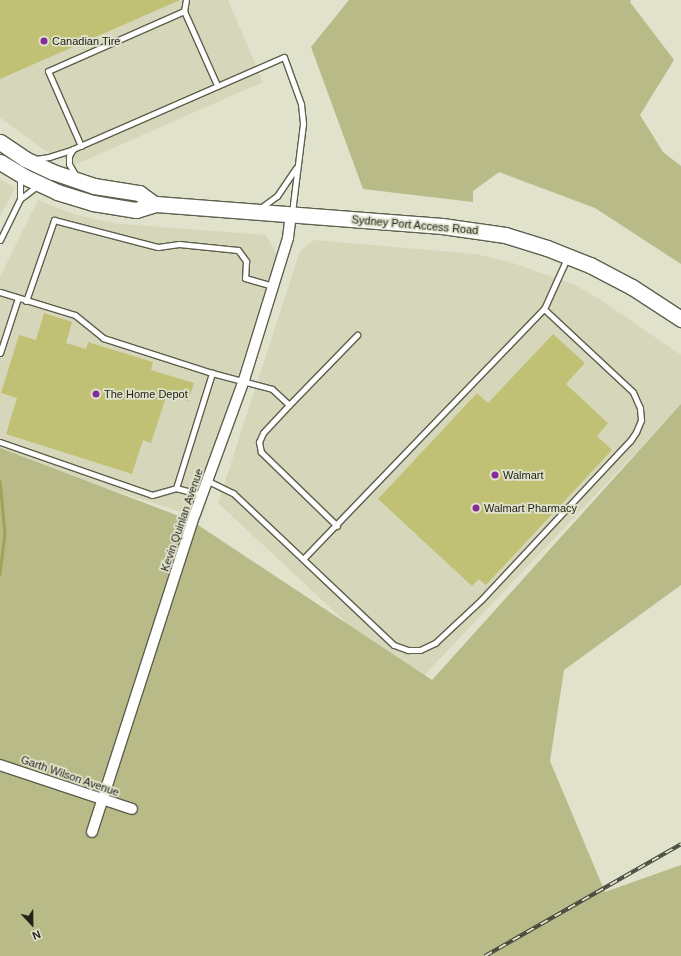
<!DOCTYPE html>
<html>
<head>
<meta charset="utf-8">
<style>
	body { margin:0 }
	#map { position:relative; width:681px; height:956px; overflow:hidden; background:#e1e2cc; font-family:Helvetica,sans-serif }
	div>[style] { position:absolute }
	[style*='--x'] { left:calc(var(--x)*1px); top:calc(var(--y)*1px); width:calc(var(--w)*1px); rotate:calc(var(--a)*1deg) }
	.built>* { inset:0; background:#d6d7ba }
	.green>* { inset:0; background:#b8ba88 }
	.stream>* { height:2.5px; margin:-1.25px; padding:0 1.25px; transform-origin:1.25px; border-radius:1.25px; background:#a2a358 }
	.building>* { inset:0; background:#c0c175 }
	.roads { filter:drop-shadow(1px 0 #5e5f4c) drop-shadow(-1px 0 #5e5f4c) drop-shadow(0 1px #5e5f4c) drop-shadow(0 -1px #5e5f4c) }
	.lane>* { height:5px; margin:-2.5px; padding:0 2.5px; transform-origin:2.5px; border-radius:2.5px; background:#fff }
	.street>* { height:10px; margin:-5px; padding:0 5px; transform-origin:5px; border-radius:5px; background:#fff }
	.secondary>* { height:15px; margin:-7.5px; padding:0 7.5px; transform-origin:7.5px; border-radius:7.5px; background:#fff }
	.rail>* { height:4px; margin-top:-2px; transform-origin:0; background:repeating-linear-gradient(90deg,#e1e2cc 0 8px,#43443a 0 16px); box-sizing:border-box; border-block:1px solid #43443a }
	.dots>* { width:11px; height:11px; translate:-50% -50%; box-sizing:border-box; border:2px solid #e1e2cc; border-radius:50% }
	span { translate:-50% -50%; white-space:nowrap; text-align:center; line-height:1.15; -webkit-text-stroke:3.5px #e1e2cc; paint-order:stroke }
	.poi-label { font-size:11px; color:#21221a }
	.left { translate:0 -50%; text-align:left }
	.street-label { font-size:11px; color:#21221a }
	.north { position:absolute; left:12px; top:904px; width:40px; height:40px; -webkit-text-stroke:3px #e1e2cc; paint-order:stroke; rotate:158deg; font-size:11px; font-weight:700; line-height:16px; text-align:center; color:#21221a }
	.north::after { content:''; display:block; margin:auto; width:14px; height:18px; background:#21221a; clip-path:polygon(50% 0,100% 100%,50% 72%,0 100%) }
</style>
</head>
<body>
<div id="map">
	<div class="built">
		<div style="clip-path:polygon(0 0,228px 0,263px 82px,77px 164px,44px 150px,0 118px)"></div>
		<div style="clip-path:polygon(0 179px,15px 188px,0 217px)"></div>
		<div style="clip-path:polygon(38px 200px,65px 211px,93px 219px,121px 224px,266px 235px,278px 257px,191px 515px,0 454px,0 277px)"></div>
		<div style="clip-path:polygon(314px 240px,476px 254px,513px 263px,575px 285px,601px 300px,681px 355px,681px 405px,414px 686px,218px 503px,300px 251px)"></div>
	</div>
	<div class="green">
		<div style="clip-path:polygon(349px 0,631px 0,630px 2px,674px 60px,640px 115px,663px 152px,681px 166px,681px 264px,595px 208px,499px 172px,473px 191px,473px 202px,363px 189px,311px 47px)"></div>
		<div style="clip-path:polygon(681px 404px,681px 585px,564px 670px,550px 761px,605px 892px,681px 865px,681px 956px,0 956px,0 448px,192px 521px,432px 680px)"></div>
	</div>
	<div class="stream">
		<div style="--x:0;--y:481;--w:52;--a:84.5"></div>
		<div style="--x:5;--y:533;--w:41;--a:97"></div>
	</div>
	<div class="building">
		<div style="clip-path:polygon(0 0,180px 0,0 79px)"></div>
		<div style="clip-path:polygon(44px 313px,72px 322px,66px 343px,86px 349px,88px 342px,153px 362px,151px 370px,194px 383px,188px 401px,167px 394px,151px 443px,143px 440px,132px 474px,6px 434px,17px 398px,1px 393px,19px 335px,36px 340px)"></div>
		<div style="clip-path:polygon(553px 334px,585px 363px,566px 384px,608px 423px,597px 436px,612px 450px,486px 585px,479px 579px,472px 586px,378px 499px,477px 393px,488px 403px)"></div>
	</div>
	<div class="roads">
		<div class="lane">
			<div style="--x:184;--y:11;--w:11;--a:-80"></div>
			<div style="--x:81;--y:146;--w:82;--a:-113.7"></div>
			<div style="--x:48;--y:71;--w:149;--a:-23.8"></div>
			<div style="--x:184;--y:11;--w:81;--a:66"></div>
			<div style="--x:73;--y:149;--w:8;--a:120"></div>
			<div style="--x:69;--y:156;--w:8;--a:90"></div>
			<div style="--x:69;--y:164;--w:14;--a:60"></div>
			<div style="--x:36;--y:159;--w:13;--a:-9"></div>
			<div style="--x:49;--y:157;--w:25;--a:-18"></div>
			<div style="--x:73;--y:149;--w:230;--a:-23.6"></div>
			<div style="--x:284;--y:57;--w:50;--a:70.1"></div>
			<div style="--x:301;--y:104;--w:20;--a:84"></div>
			<div style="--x:303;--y:124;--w:89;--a:97.1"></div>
			<div style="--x:20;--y:199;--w:21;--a:-37"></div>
			<div style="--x:259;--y:209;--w:22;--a:-36"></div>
			<div style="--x:277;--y:196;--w:34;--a:-56"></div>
			<div style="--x:0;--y:240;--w:46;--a:-64"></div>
			<div style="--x:20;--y:199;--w:22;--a:-90"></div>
			<div style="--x:0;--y:292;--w:78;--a:17"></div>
			<div style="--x:75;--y:315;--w:36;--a:39"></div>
			<div style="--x:103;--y:338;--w:114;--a:17.8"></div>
			<div style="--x:212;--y:373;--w:62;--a:14.9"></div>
			<div style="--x:272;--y:389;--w:23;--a:43"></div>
			<div style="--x:289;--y:405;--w:98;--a:-45.8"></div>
			<div style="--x:26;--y:301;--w:86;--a:-70.9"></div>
			<div style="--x:54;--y:220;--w:107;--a:14.6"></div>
			<div style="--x:158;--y:247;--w:21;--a:-8"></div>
			<div style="--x:179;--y:244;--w:59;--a:5.8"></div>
			<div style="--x:238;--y:250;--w:14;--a:54"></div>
			<div style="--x:246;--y:261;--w:17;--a:93"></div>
			<div style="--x:245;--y:278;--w:29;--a:16"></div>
			<div style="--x:0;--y:353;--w:58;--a:-71.9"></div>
			<div style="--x:289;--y:405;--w:38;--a:133"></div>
			<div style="--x:263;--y:433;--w:10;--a:114"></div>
			<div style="--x:259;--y:442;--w:10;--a:79"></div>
			<div style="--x:261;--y:452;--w:106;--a:44.2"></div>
			<div style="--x:0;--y:442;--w:161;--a:19.2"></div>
			<div style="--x:152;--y:495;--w:25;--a:-16"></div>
			<div style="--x:176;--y:488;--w:27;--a:15"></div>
			<div style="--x:208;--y:481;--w:28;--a:26"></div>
			<div style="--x:233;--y:493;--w:221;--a:43.4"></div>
			<div style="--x:394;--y:645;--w:15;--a:20"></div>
			<div style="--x:408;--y:650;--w:12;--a:0"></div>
			<div style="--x:420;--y:650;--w:17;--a:-25"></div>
			<div style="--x:435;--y:643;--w:63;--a:-43.1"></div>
			<div style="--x:481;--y:600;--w:218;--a:-46.9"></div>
			<div style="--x:630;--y:441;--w:11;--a:-56"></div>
			<div style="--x:636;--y:432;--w:13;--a:-67"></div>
			<div style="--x:641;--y:420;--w:12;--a:-95"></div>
			<div style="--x:640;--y:408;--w:17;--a:-114"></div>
			<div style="--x:633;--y:392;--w:122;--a:-137"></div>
			<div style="--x:176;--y:488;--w:121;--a:-72.6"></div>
			<div style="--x:303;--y:559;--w:347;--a:-46.1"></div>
			<div style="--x:544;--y:309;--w:56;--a:-65.7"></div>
		</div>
		<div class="street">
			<div style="--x:0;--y:765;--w:139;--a:18.4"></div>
			<div style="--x:92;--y:832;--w:334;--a:-72.1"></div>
			<div style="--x:195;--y:514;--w:143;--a:-69.9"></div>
			<div style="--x:244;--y:380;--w:149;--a:-72.8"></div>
			<div style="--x:288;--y:238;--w:23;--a:-83"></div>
		</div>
		<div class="secondary">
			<div style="--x:0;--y:142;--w:30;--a:34"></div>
			<div style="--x:25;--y:159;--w:31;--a:25"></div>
			<div style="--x:53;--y:172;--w:43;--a:18.9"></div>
			<div style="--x:94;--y:186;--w:46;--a:8.8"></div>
			<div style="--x:139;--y:193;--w:19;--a:36"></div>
			<div style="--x:0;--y:162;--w:27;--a:31"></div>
			<div style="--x:23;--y:176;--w:38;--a:25"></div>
			<div style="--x:57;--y:192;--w:38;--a:17"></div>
			<div style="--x:93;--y:203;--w:44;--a:9.2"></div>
			<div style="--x:136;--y:210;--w:21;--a:-17"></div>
			<div style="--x:156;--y:204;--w:287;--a:4.4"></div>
			<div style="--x:442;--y:226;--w:64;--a:8.1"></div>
			<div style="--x:505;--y:235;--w:44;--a:17.2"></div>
			<div style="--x:547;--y:248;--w:46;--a:21.6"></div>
			<div style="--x:590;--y:265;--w:47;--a:27.6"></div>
			<div style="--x:632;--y:287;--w:59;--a:33.1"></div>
		</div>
	</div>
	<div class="rail">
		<div style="--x:485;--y:956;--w:226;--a:-29.7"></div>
	</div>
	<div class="dots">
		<div style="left:44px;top:41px;background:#842d9a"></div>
		<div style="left:96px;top:394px;background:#842d9a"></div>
		<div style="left:495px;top:475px;background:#842d9a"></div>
		<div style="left:476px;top:508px;background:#842d9a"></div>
	</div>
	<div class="poi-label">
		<span class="left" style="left:52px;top:41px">Canadian Tire</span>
		<span class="left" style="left:104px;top:394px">The Home Depot</span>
		<span class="left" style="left:503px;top:475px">Walmart</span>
		<span class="left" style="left:484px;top:508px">Walmart Pharmacy</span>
	</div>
	<div class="street-label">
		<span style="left:415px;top:225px;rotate:5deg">Sydney Port Access Road</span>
		<span style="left:182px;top:520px;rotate:-71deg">Kevin Quinlan Avenue</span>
		<span style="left:70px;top:776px;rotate:19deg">Garth Wilson Avenue</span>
	</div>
	<div class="north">N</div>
</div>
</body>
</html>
